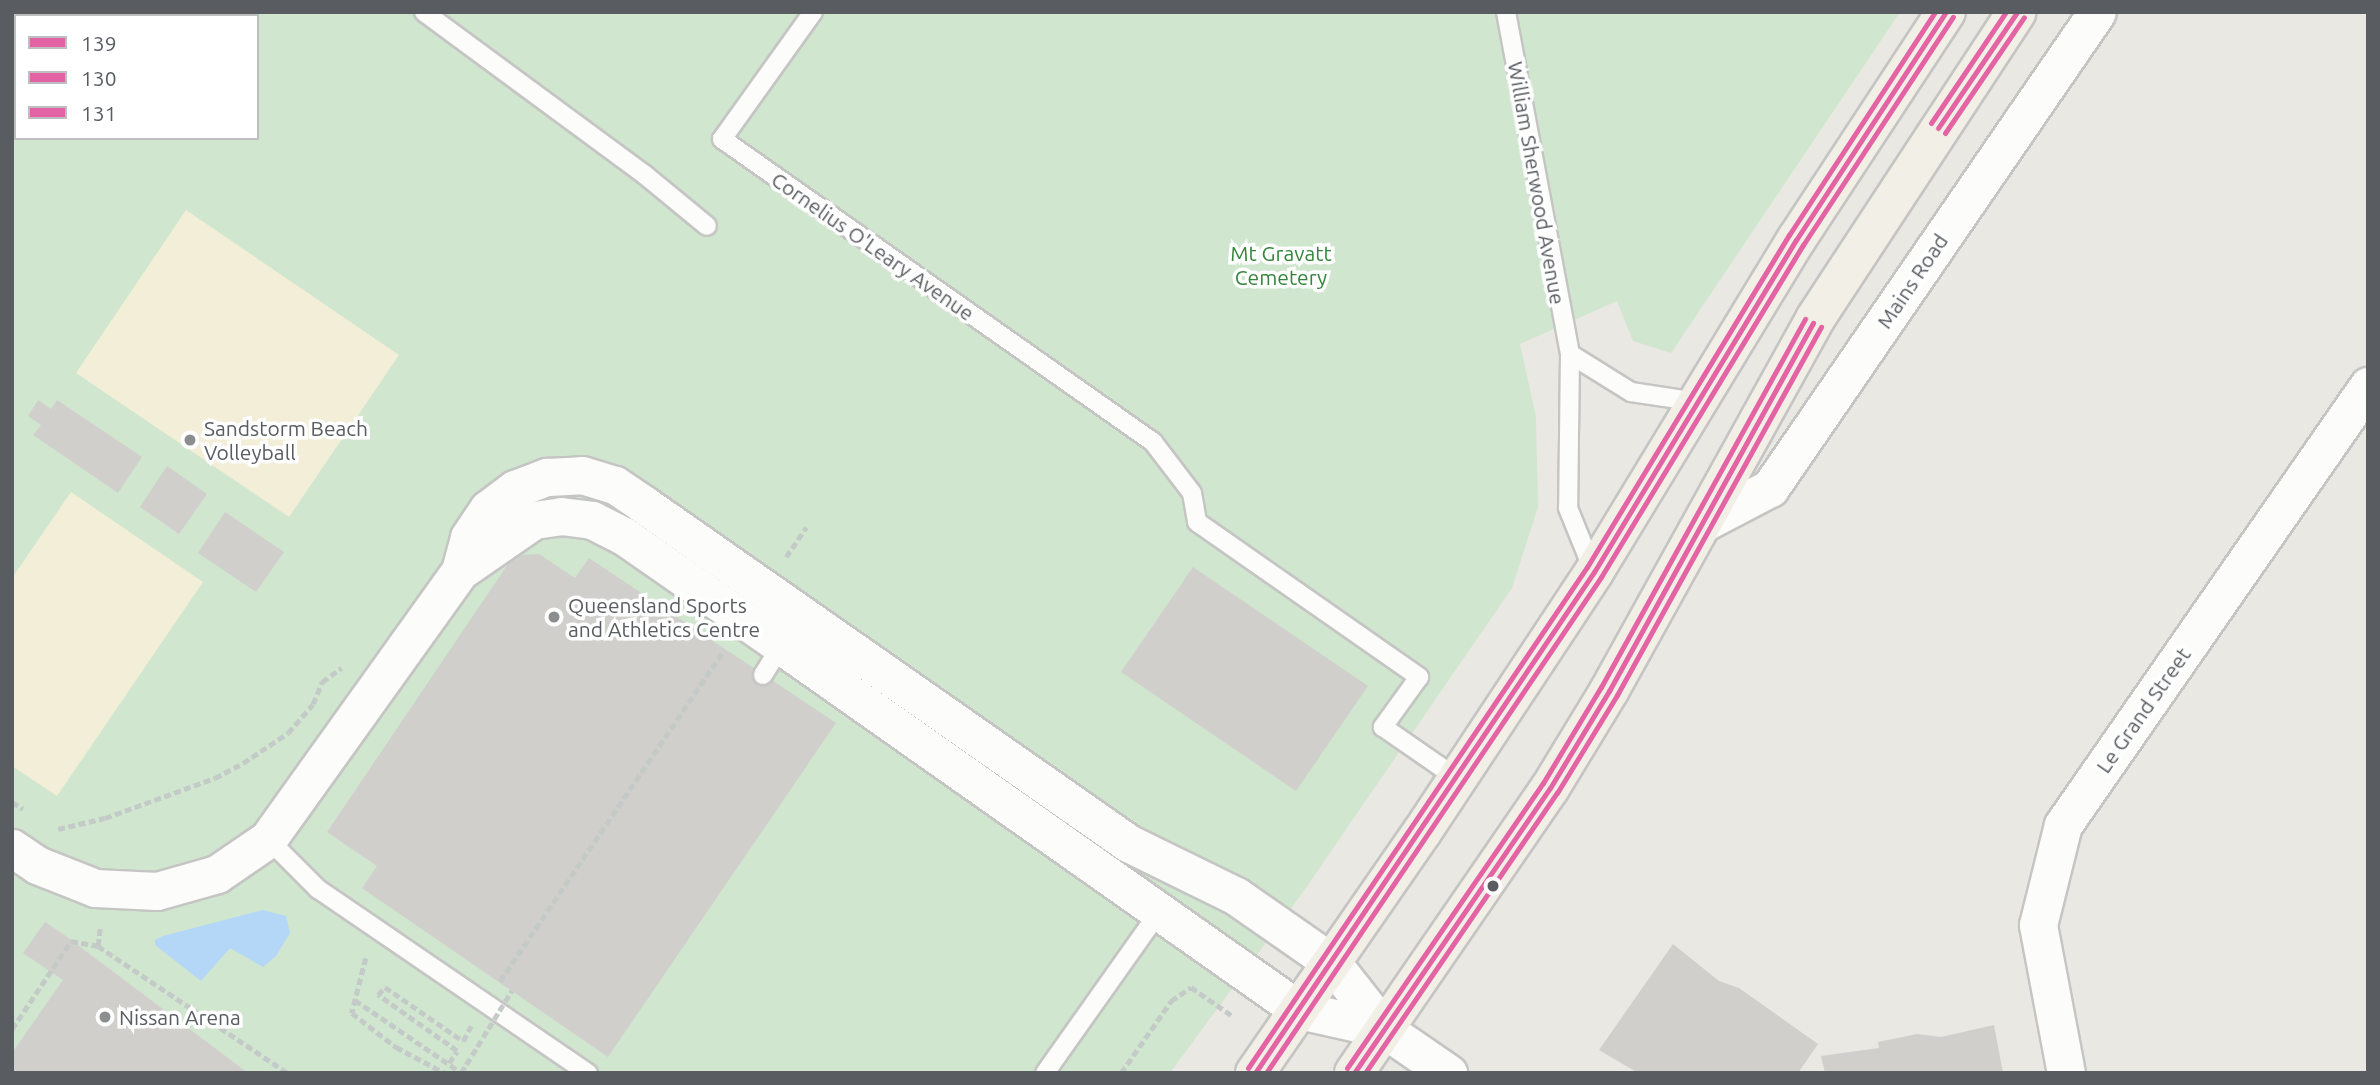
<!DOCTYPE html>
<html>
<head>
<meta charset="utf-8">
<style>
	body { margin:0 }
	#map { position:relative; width:2380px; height:1085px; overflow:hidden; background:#e9e8e3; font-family:Ubuntu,sans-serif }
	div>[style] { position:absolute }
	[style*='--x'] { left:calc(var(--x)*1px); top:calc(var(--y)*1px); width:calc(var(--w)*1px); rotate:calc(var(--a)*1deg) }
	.green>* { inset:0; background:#d0e6cf }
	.sand>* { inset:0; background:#f2eed7 }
	.water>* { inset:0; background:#b4d6f7 }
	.building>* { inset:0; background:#d0cfcc }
	.path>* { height:4.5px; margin-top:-2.25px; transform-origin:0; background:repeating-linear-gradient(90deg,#c4cac7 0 7px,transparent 0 10.5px) }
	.roads { filter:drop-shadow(2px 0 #c5c5c4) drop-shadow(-2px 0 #c5c5c4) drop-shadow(0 2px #c5c5c4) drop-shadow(0 -2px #c5c5c4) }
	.lane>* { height:18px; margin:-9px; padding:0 9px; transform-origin:9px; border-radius:9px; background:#fcfcfb }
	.street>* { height:37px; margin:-18.5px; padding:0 18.5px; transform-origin:18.5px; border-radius:18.5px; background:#fcfcfb }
	.primary>* { height:38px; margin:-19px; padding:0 19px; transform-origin:19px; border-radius:19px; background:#f2f0e6 }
	.path-bridge>* { height:4.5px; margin-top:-2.25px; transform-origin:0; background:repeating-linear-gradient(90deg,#c4cac7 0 7px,transparent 0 10.5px) }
	.bus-1>* { height:5px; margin:-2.5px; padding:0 2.5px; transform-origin:2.5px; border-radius:2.5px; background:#e463a4 }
	.bus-2>* { height:5px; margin:-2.5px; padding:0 2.5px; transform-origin:2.5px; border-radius:2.5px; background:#e463a4 }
	.bus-3>* { height:5px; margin:-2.5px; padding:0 2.5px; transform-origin:2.5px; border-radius:2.5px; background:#e463a4 }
	.dots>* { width:19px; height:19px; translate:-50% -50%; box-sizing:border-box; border:4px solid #fff; border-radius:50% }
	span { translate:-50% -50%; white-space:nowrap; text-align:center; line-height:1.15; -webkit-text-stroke:7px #fff; paint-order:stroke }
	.street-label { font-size:21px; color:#595c61 }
	.park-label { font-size:21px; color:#34853c }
	.poi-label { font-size:21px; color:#595c61 }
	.left { translate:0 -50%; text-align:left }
	.frame { position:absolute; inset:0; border:14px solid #595c61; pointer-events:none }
	.legend { position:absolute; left:14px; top:14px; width:245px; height:126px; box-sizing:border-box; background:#fff; border:2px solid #bdbec0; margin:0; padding:9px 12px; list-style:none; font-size:21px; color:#595c61 }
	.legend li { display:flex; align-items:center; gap:14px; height:35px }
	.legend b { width:35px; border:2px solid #bdbec0 }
</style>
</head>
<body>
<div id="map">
	<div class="green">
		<div style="clip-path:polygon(evenodd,12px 12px,1900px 12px,1671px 353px,1633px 341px,1617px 301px,1520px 344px,1536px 417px,1538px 507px,1512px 588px,1303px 892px,1170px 1073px,12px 1073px,12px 12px,16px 16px,257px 16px,257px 138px,16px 138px,16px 16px)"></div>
	</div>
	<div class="sand">
		<div style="clip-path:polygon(186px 210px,399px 355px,289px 517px,76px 373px)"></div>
		<div style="clip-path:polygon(71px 492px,203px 582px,57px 796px,12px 766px,12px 578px)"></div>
	</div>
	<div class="water">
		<div style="clip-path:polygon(263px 910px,286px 916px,290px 933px,276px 956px,263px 967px,230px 948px,201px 981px,155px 945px,155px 940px,163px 936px)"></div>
	</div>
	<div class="building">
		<div style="clip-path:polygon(38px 400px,51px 409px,57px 400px,142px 457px,118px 493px,33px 435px,41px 425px,28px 416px)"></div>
		<div style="clip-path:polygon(167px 466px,207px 494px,179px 534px,140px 507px)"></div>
		<div style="clip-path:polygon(225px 512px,284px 552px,256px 592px,198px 553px)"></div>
		<div style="clip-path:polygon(539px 554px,575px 578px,589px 558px,836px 723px,608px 1057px,362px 888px,377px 866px,327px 832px,508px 564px,523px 555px)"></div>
		<div style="clip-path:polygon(1193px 567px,1368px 686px,1296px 791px,1121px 672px)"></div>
		<div style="clip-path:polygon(45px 922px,63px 934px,248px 1073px,12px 1073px,12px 1053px,63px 980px,23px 953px)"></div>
		<div style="clip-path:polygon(1673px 944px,1719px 981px,1739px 988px,1818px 1044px,1798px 1073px,1638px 1073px,1599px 1050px)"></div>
		<div style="clip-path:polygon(1994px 1025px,2003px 1073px,1825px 1073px,1821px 1056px,1879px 1048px,1878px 1042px,1917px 1034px,1941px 1037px)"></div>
	</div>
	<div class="path">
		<div style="--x:786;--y:557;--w:36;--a:-56"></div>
		<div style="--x:12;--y:802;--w:13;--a:32"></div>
		<div style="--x:58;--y:829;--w:48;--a:-13.2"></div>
		<div style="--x:105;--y:818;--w:117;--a:-20"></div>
		<div style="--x:215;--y:778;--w:32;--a:-28"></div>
		<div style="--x:243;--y:763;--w:54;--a:-33.7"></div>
		<div style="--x:288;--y:733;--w:38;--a:-49"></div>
		<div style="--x:313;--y:704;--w:24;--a:-68"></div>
		<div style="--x:322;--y:682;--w:24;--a:-36"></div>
		<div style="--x:98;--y:946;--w:20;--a:-84"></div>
		<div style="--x:366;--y:958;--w:57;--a:104.3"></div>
		<div style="--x:352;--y:1013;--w:56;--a:37.7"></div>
		<div style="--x:396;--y:1047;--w:55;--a:28"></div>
		<div style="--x:500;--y:981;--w:397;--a:-55.9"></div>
		<div style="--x:355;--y:1000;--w:130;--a:34.3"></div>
		<div style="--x:12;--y:1029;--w:106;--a:-56.2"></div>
		<div style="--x:71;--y:941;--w:27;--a:10"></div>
		<div style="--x:98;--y:946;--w:229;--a:33.8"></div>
		<div style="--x:449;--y:1063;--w:14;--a:-56"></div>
		<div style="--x:457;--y:1051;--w:97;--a:-144.7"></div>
		<div style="--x:378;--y:995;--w:11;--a:-49"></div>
		<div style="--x:385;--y:987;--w:95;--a:34.7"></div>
		<div style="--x:463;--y:1041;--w:17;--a:-62"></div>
		<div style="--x:1121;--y:1073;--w:88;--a:-55.2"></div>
		<div style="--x:1171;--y:1001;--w:24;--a:-35"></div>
		<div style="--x:1191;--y:987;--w:52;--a:34.9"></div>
	</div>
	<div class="roads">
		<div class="lane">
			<div style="--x:424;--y:12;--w:275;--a:36.4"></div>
			<div style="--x:645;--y:175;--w:80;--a:39.4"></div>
			<div style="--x:813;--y:12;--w:156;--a:125.6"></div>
			<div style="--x:722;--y:139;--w:527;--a:35.11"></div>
			<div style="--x:1153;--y:442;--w:64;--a:52.6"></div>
			<div style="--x:1192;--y:493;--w:29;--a:80"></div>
			<div style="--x:1197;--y:522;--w:271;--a:34.9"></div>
			<div style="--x:1419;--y:677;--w:62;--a:125.8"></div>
			<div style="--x:1383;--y:727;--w:91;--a:34.7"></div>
			<div style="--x:1506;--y:12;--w:348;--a:79.4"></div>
			<div style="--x:1570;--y:354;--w:154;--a:90.7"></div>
			<div style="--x:1568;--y:508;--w:69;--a:67.9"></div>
			<div style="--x:1570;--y:354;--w:72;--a:31.9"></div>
			<div style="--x:1631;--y:392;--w:68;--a:8.5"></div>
			<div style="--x:763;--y:675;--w:39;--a:-58"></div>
			<div style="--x:268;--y:839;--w:71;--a:45"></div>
			<div style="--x:318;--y:889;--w:327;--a:34.3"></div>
			<div style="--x:1045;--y:1073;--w:197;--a:-54.7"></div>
		</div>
		<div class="street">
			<div style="--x:1703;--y:523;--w:76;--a:-27.6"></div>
			<div style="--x:1770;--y:488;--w:577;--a:-55.51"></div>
			<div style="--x:460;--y:571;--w:90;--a:-34.6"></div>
			<div style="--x:534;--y:520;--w:27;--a:-8"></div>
			<div style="--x:561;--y:516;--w:31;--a:7"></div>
			<div style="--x:592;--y:520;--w:36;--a:27"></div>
			<div style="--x:624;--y:536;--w:193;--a:34.8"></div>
			<div style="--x:782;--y:646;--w:632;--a:35.15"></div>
			<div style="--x:1299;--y:1010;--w:87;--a:12.6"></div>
			<div style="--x:12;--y:848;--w:30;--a:34"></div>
			<div style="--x:37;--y:865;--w:62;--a:21.6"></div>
			<div style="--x:95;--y:888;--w:62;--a:2.8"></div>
			<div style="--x:157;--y:891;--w:62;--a:-15.8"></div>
			<div style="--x:217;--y:874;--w:62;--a:-34.5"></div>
			<div style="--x:268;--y:839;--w:330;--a:-54.4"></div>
			<div style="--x:460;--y:571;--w:35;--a:-75"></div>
			<div style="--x:469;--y:537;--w:34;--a:-56"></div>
			<div style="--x:488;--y:509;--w:34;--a:-37"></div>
			<div style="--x:515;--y:489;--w:34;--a:-21"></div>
			<div style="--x:547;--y:477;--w:35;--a:-3"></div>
			<div style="--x:582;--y:475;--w:34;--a:17"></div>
			<div style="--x:615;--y:485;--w:34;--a:34"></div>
			<div style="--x:643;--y:504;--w:592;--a:34.95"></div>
			<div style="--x:1128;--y:843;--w:120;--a:26.1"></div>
			<div style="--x:1236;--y:896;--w:117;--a:34.9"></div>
			<div style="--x:1332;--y:963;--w:84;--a:51.8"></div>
			<div style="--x:1384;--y:1029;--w:78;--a:34.5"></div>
			<div style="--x:2066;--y:1073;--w:151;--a:-100.7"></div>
			<div style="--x:2038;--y:925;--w:103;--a:-76"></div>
			<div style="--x:2063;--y:825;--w:535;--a:-55.21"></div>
		</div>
		<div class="primary">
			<div style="--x:1255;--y:1073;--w:293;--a:-55.3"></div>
			<div style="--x:1422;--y:832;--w:312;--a:-56.5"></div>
			<div style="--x:1594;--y:572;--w:389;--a:-58.7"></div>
			<div style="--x:1796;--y:240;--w:273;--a:-56.7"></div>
			<div style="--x:1354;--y:1073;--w:346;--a:-55.5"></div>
			<div style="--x:1550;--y:788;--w:114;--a:-58.7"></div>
			<div style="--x:1609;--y:691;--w:425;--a:-61"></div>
			<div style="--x:1815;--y:319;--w:367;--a:-56.7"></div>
		</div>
	</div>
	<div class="path-bridge">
		<div style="--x:461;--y:1073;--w:97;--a:-58.4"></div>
	</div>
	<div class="bus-1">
		<div style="--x:1938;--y:128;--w:140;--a:-55.7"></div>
		<div style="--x:1255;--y:1073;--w:605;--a:-55.92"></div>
		<div style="--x:1594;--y:572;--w:389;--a:-58.7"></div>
		<div style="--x:1796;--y:240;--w:273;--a:-56.7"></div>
		<div style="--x:1354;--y:1073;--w:346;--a:-55.5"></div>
		<div style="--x:1550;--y:788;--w:114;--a:-58.7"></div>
		<div style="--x:1609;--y:691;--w:421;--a:-61"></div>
	</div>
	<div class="bus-2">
		<div style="--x:1945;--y:133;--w:140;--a:-55.7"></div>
		<div style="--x:1266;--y:1073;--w:599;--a:-55.96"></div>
		<div style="--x:1601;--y:577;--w:389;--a:-58.7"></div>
		<div style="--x:1803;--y:245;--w:273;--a:-56.7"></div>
		<div style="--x:1365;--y:1073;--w:340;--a:-55.6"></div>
		<div style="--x:1557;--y:793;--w:115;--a:-58.5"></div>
		<div style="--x:1617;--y:695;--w:421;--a:-61"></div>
	</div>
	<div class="bus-3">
		<div style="--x:1931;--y:123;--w:134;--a:-56"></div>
		<div style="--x:1248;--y:1068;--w:605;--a:-55.92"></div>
		<div style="--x:1587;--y:567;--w:389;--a:-58.7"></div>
		<div style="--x:1789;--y:235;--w:267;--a:-56.8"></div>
		<div style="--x:1347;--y:1068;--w:346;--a:-55.5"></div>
		<div style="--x:1543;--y:783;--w:112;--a:-58.9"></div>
		<div style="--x:1601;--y:687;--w:421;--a:-61"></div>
	</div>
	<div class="dots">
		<div style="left:190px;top:440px;background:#8b8d8e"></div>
		<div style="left:554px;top:617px;background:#8b8d8e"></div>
		<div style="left:1493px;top:886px;background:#595c61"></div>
		<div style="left:105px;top:1017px;background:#8b8d8e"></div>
	</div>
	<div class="street-label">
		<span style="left:1537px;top:183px;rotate:80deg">William Sherwood Avenue</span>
		<span style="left:873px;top:246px;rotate:35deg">Cornelius O'Leary Avenue</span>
		<span style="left:1912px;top:281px;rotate:-56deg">Mains Road</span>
		<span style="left:2143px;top:710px;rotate:-55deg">Le Grand Street</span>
	</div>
	<div class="park-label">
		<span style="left:1281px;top:265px">Mt Gravatt<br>Cemetery</span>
	</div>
	<div class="poi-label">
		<span class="left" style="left:204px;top:440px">Sandstorm Beach<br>Volleyball</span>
		<span class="left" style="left:568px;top:617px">Queensland Sports<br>and Athletics Centre</span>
		<span class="left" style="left:119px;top:1017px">Nissan Arena</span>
	</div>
	<div class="frame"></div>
	<ul class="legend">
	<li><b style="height:9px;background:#e463a4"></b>139</li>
	<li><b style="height:9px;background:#e463a4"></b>130</li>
	<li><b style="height:9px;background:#e463a4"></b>131</li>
	</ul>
</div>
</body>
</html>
